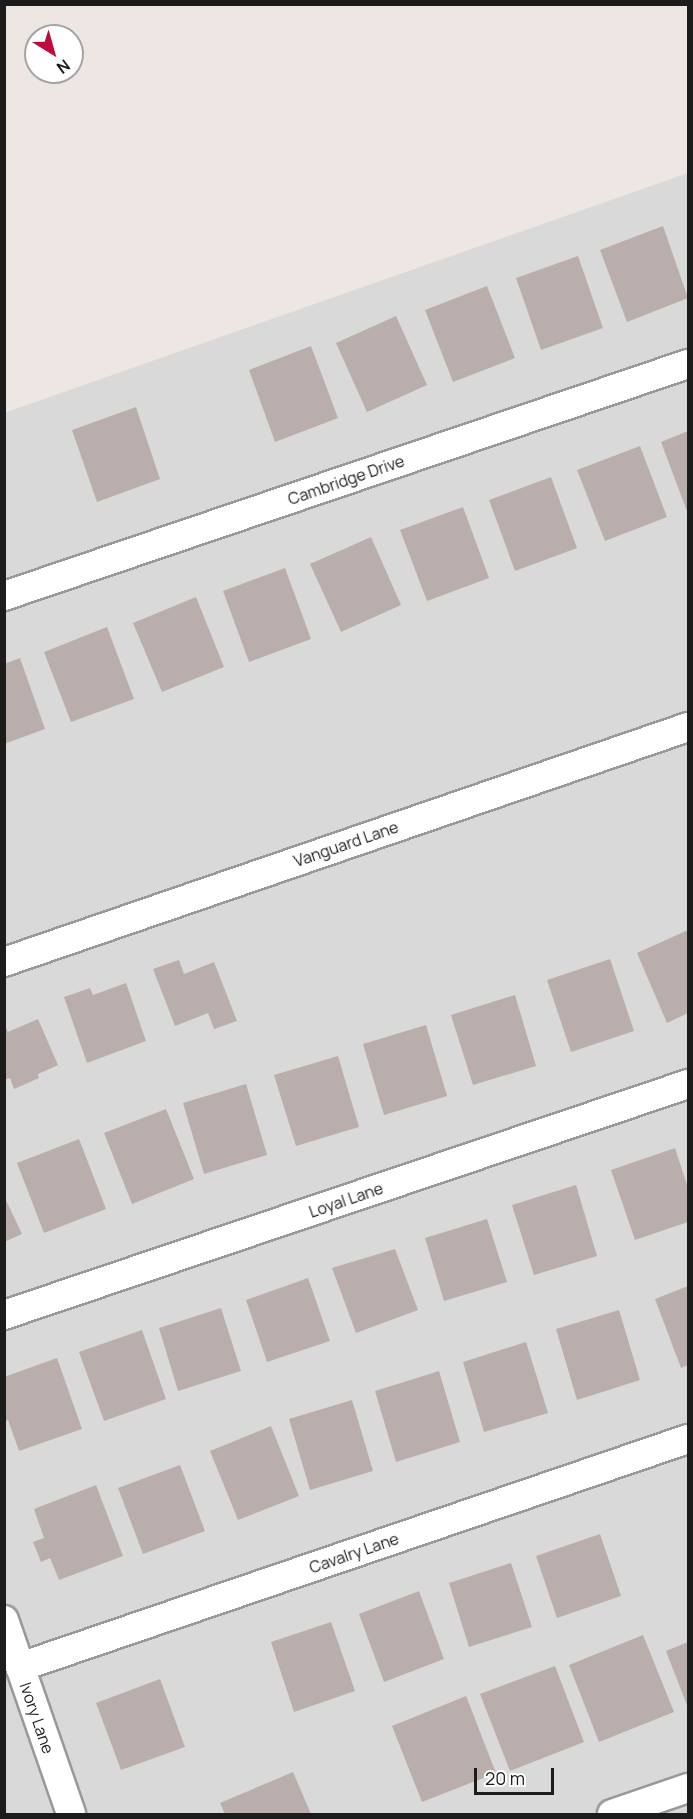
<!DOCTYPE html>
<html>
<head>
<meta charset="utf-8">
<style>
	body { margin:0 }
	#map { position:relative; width:693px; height:1819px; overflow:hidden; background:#ede6e2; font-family:Manrope,sans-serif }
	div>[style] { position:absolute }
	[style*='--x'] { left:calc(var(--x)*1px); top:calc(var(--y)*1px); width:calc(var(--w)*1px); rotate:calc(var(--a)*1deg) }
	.residential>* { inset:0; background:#dad9d9 }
	.building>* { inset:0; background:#b9aeac }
	.roads { filter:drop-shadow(2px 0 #999) drop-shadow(-2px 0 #999) drop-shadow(0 2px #999) drop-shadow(0 -2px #999) }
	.minor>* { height:28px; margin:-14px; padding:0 14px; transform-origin:14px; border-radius:14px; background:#fff }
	span { translate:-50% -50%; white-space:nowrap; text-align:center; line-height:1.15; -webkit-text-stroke:6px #fff; paint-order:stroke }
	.street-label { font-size:16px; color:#1c1c1c }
	.frame { position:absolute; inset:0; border:6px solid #1c1c1c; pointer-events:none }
	.north { position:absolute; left:24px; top:24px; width:60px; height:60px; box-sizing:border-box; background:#fff; border:2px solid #a4a4a4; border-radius:50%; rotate:143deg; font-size:16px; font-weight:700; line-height:24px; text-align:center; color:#1c1c1c }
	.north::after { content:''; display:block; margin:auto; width:21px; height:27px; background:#bf0a3d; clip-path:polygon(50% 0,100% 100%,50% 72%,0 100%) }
	.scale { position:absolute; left:474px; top:1768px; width:80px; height:27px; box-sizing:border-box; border:3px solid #1c1c1c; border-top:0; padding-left:8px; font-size:18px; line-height:21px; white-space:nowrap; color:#1c1c1c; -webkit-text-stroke:4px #fff; paint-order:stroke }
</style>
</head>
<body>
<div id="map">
	<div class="residential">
		<div style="clip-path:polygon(688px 173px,688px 1814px,5px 1814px,4px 413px)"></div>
	</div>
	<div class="building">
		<div style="clip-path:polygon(663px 226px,688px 298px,627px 322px,600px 250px)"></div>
		<div style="clip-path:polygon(578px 256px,603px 328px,541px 350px,516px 278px)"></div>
		<div style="clip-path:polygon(487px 286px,515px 358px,453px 382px,425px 310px)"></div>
		<div style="clip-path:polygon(396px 316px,427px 385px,367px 412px,336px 343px)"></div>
		<div style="clip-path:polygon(311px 346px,338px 418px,275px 442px,249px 370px)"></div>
		<div style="clip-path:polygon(136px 407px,160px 479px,97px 502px,72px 430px)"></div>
		<div style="clip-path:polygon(688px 431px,688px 514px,661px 442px)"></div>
		<div style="clip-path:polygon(640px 446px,667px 517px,605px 541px,577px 470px)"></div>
		<div style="clip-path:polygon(551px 477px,577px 548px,515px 571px,489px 500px)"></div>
		<div style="clip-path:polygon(463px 507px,489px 578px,427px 601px,400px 530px)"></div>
		<div style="clip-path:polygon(371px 537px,401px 605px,341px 632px,310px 564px)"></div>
		<div style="clip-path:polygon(285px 568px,311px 639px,249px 662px,223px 591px)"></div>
		<div style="clip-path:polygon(196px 597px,224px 667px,162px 692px,133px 623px)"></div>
		<div style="clip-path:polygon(107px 627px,134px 699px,71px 722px,44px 652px)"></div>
		<div style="clip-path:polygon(20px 658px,45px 729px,4px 744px,4px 664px)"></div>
		<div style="clip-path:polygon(688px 930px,688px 1013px,667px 1023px,637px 953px)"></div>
		<div style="clip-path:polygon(610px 959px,634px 1031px,571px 1052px,547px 980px)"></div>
		<div style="clip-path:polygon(179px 960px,184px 974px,214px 962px,237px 1021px,214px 1029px,208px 1013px,175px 1026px,153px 969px)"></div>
		<div style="clip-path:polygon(126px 983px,146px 1041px,87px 1063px,64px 997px,90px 988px,93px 995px)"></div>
		<div style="clip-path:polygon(515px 995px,536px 1066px,473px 1085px,451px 1015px)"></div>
		<div style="clip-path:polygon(38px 1019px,58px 1065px,38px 1074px,39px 1078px,14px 1089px,10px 1078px,4px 1080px,4px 1024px,8px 1032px)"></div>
		<div style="clip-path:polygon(426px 1025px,447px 1096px,384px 1115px,363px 1044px)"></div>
		<div style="clip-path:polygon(338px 1056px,359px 1127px,296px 1146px,274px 1075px)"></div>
		<div style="clip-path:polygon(246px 1084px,267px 1155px,204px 1174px,183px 1103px)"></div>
		<div style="clip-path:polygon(166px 1109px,194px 1179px,132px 1204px,104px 1133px)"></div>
		<div style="clip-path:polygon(79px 1139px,106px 1209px,44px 1233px,17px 1163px)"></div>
		<div style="clip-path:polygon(675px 1148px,688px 1188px,688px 1222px,635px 1240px,611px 1170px)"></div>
		<div style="clip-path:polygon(576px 1185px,597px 1256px,534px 1275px,512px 1205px)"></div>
		<div style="clip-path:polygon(4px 1196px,22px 1234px,4px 1242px)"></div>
		<div style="clip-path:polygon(487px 1219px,507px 1282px,444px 1301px,425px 1238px)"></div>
		<div style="clip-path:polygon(395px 1249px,418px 1310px,356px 1333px,332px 1268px)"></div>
		<div style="clip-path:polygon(308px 1278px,330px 1341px,267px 1362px,246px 1300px)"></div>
		<div style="clip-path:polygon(688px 1286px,688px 1365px,681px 1368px,655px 1299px)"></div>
		<div style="clip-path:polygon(221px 1308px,241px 1371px,178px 1391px,159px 1328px)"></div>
		<div style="clip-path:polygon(619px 1310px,640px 1380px,577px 1400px,556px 1329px)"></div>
		<div style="clip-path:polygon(142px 1330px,166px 1399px,104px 1421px,79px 1352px)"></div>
		<div style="clip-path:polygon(526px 1342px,548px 1413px,484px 1432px,463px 1362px)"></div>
		<div style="clip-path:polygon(57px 1358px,82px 1429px,19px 1451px,8px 1420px,4px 1421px,4px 1377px)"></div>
		<div style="clip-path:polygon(439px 1371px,460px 1442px,396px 1462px,375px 1391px)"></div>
		<div style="clip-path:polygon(352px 1400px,373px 1471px,310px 1490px,289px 1419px)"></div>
		<div style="clip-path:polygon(271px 1426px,299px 1496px,238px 1520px,210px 1451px)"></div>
		<div style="clip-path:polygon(180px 1465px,205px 1531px,143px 1554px,118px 1488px)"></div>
		<div style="clip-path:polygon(96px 1485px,123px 1556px,59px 1580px,50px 1558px,41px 1562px,33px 1542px,44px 1538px,34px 1509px)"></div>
		<div style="clip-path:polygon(600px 1534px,621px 1596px,557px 1618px,536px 1556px)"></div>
		<div style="clip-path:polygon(511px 1563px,532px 1627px,469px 1647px,449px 1583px)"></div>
		<div style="clip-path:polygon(419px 1591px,444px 1659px,384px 1682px,359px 1614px)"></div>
		<div style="clip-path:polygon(331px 1622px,355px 1691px,294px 1712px,271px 1642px)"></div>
		<div style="clip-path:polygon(643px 1635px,674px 1712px,599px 1742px,569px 1665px)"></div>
		<div style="clip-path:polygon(688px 1642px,688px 1708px,666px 1651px)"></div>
		<div style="clip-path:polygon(555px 1666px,584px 1742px,510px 1771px,480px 1694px)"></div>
		<div style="clip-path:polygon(160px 1679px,185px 1747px,121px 1770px,96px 1703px)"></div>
		<div style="clip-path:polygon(466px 1696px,496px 1773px,422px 1802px,392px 1726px)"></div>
		<div style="clip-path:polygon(293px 1772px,311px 1814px,225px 1814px,220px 1803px)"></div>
	</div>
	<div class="roads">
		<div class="minor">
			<div style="--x:4;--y:596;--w:722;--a:-18.74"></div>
			<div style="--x:4;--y:962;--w:723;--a:-18.96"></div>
			<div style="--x:4;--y:1315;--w:722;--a:-18.66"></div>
			<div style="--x:4;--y:1620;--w:205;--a:70.9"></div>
			<div style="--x:20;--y:1667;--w:706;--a:-18.85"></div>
			<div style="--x:612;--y:1814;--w:80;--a:-18.9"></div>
		</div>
	</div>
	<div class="street-label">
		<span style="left:346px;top:480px;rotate:-19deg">Cambridge Drive</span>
		<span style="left:346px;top:844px;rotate:-19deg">Vanguard Lane</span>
		<span style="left:346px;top:1200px;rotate:-19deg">Loyal Lane</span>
		<span style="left:354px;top:1553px;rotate:-19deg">Cavalry Lane</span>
		<span style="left:37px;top:1718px;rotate:71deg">Ivory Lane</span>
	</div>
	<div class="frame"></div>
	<div class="north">N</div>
	<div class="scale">20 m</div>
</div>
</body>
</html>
